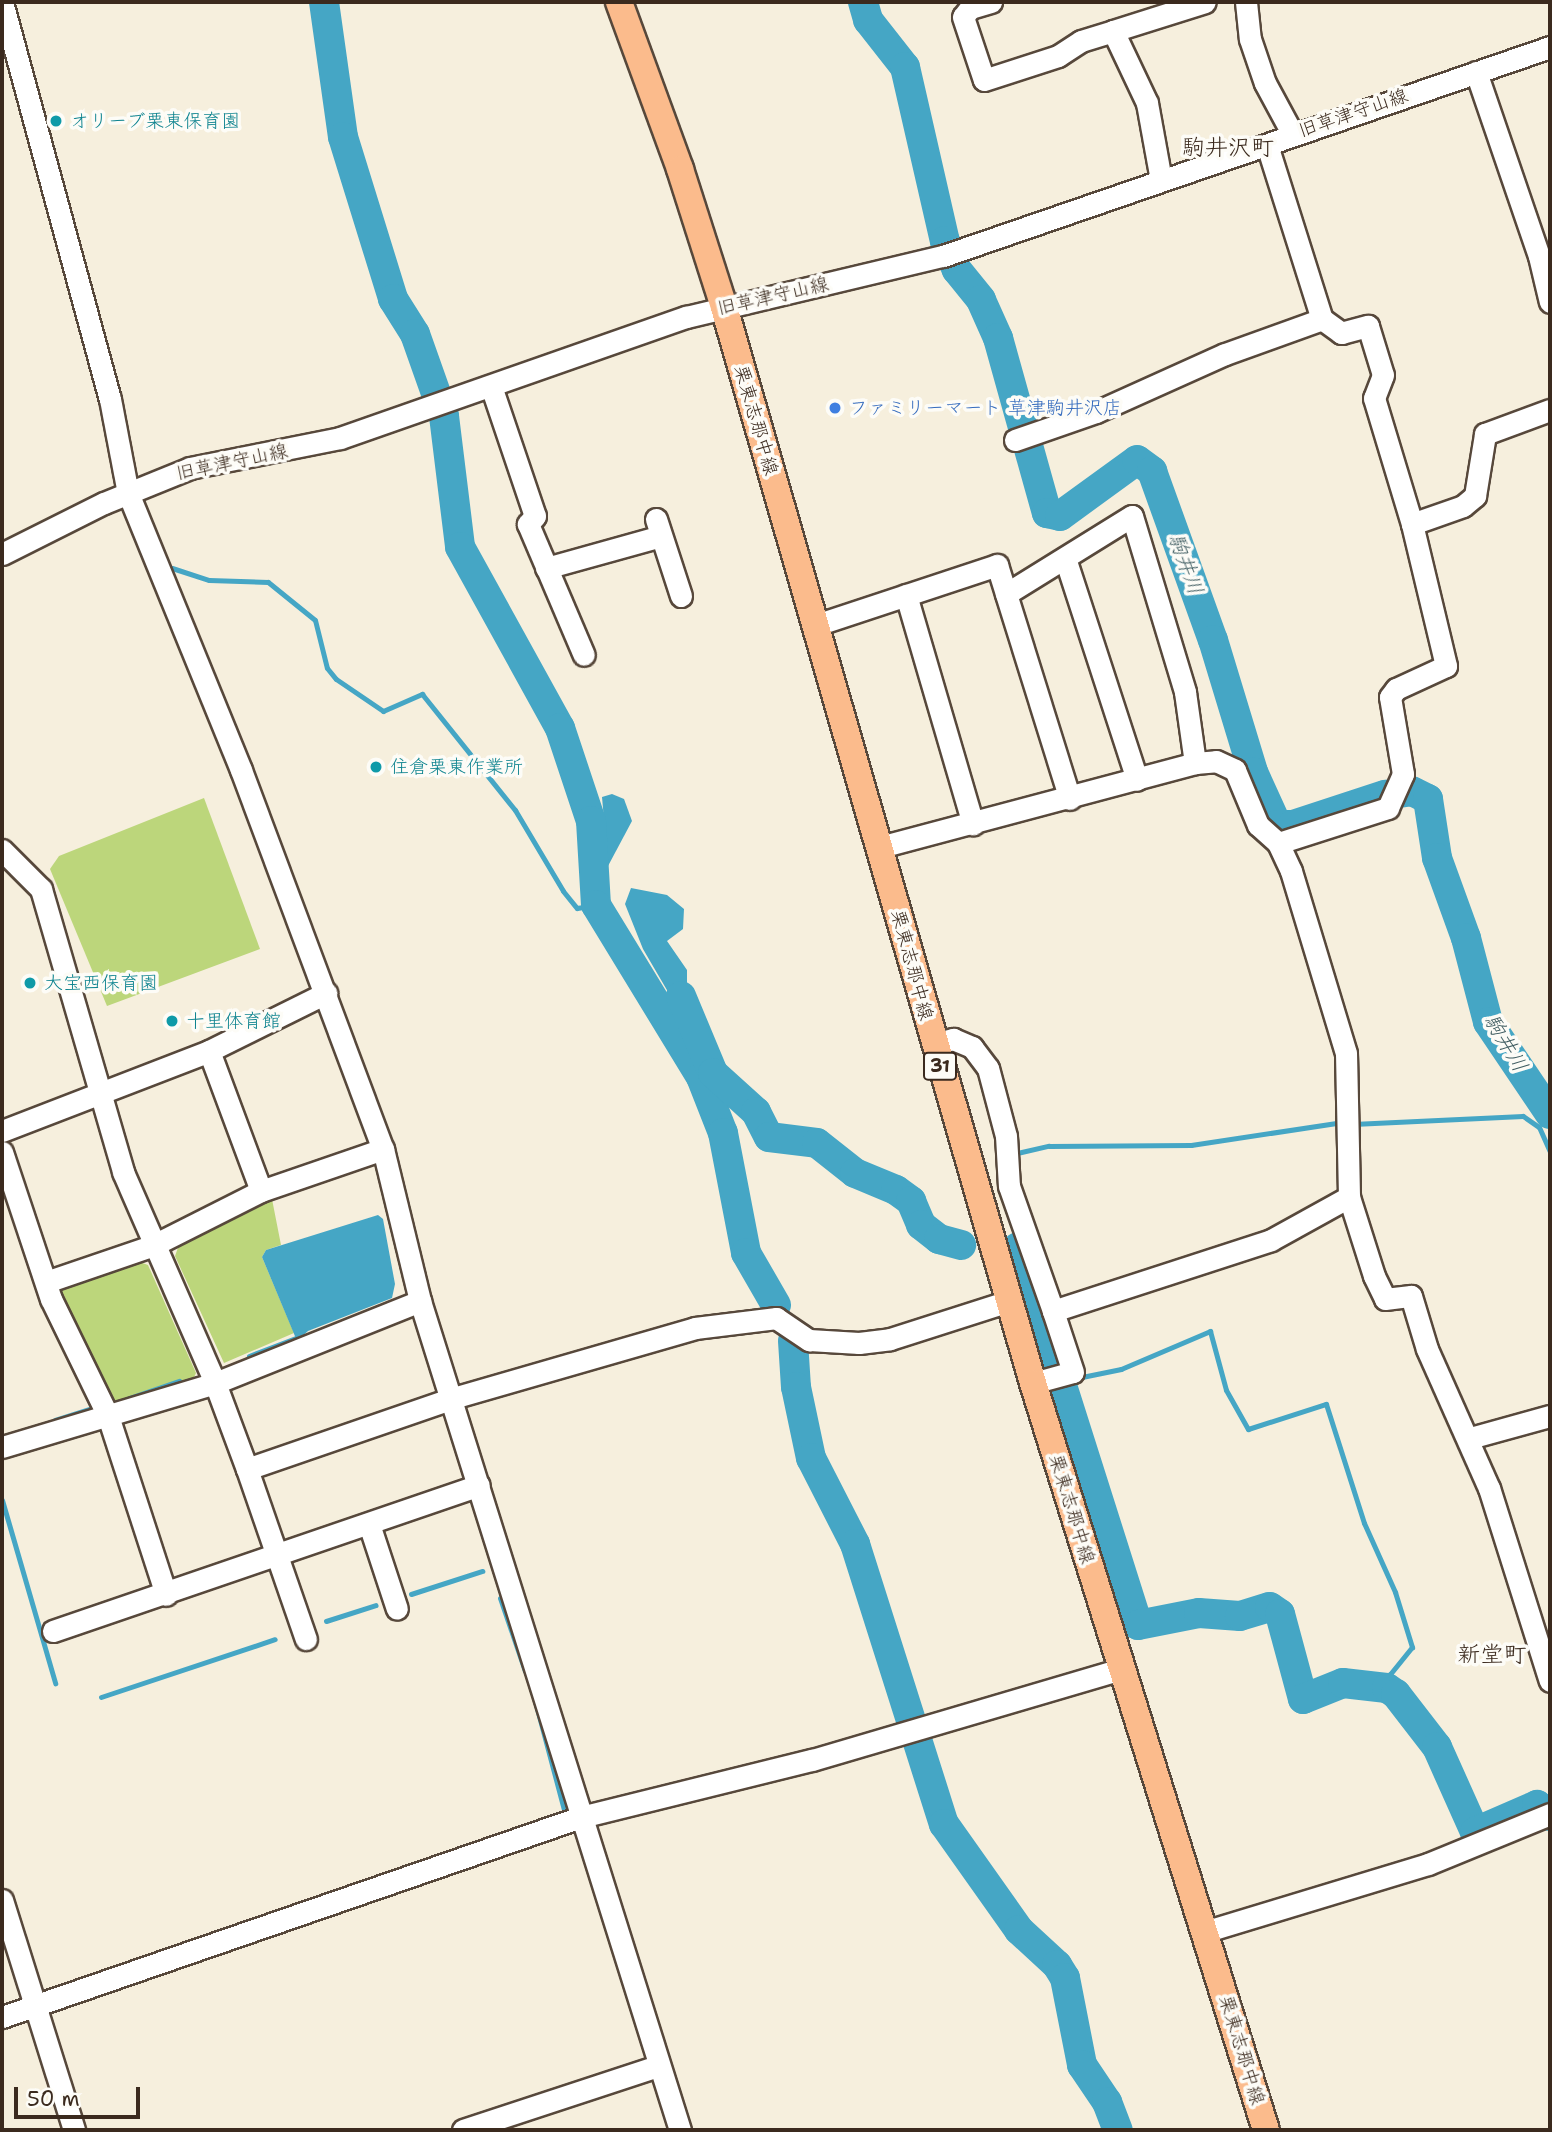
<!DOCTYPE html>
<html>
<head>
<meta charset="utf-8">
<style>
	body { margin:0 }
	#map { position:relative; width:1552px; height:2132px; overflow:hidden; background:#f6efdd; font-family:"Shantell Sans","Klee One",sans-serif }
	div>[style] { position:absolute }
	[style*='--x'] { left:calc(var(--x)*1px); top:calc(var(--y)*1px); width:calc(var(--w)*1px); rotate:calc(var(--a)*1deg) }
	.green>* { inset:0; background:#bcd67b }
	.water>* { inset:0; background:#45a6c5 }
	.stream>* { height:5px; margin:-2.5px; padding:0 2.5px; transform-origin:2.5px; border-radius:2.5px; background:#45a6c5 }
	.river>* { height:30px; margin:-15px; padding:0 15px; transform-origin:15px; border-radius:15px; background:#45a6c5 }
	.roads { filter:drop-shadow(2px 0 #57483b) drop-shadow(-2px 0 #57483b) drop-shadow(0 2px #57483b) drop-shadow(0 -2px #57483b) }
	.minor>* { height:21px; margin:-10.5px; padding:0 10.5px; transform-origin:10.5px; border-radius:10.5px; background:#fff }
	.major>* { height:26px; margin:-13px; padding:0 13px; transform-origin:13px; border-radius:13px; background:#fbbb8c }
	.dots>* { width:19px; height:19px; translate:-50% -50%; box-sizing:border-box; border:4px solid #fdfcf7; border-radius:50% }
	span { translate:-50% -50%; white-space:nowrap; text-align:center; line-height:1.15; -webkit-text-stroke:7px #fdfcf7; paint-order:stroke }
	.shield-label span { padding:2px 5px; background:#fdfcf7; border:2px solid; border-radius:5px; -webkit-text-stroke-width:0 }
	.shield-label { font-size:18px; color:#3b2a1e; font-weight:700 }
	.street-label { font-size:19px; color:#3b2a1e }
	.culture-label { font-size:19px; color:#0d838f }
	.left { translate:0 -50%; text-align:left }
	.shop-label { font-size:19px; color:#366cbe }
	.water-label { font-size:21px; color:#3f5c61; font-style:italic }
	.quarter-label { font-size:23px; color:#3b2a1e }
	.frame { position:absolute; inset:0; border:4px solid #3b2a1e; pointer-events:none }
	.scale { position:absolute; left:14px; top:2087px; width:126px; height:32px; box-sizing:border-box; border:4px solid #3b2a1e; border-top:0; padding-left:9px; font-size:21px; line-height:24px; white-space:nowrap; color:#3b2a1e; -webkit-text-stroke:5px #fdfcf7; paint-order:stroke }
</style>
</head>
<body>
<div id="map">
	<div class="green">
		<div style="clip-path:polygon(204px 798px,260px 949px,107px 1006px,50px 869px,59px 856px)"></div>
		<div style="clip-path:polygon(271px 1194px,281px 1245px,266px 1250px,262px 1257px,294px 1333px,224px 1363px,175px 1256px,180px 1242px)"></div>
		<div style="clip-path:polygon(134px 1260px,148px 1265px,196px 1373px,191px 1384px,123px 1403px,109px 1398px,58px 1297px,64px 1284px)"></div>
	</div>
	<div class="water">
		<div style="clip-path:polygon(612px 794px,624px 799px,632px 821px,608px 866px,602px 797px)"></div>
		<div style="clip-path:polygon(631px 888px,667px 895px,684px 909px,683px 929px,667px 941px,687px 970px,687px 995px,671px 997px,643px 949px,625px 904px)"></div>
		<div style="clip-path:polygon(378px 1215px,383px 1219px,395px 1284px,392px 1298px,308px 1331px,297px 1341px,262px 1257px,266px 1250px)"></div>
	</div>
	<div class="stream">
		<div style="--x:172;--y:568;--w:39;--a:18"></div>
		<div style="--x:209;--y:580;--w:59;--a:1.9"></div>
		<div style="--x:268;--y:582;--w:60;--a:39"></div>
		<div style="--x:315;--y:620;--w:49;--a:76"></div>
		<div style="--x:327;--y:668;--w:14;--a:51"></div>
		<div style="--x:336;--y:679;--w:57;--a:34.2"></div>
		<div style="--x:383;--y:711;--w:43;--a:-23.6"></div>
		<div style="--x:422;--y:694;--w:149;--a:51.3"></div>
		<div style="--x:515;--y:810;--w:94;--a:59.3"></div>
		<div style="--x:563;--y:891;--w:22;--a:51"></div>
		<div style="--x:577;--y:908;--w:19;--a:-9"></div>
		<div style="--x:1353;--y:1124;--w:170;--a:-2.7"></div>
		<div style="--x:1523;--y:1116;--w:19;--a:35"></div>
		<div style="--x:1539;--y:1127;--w:27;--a:66"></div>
		<div style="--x:1013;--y:1154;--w:37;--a:-13"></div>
		<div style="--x:1049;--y:1146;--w:142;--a:-0.4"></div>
		<div style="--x:1191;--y:1145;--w:147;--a:-8.6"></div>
		<div style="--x:249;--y:1356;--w:50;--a:-21"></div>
		<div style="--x:1077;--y:1378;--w:45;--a:-11.6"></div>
		<div style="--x:1121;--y:1369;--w:97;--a:-23.1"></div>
		<div style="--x:1210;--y:1331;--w:61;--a:74.8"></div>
		<div style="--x:1226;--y:1390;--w:45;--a:60.6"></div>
		<div style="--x:1248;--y:1429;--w:82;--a:-17.8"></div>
		<div style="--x:1326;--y:1404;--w:125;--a:72.3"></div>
		<div style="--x:1364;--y:1523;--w:76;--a:65.8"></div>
		<div style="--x:1395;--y:1592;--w:58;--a:72.8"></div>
		<div style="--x:1412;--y:1647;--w:35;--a:129"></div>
		<div style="--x:1390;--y:1674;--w:14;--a:102"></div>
		<div style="--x:129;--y:1398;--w:53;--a:-18.8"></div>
		<div style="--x:55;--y:1420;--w:38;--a:-18"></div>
		<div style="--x:2;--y:1500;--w:191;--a:73.8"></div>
		<div style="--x:411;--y:1594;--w:75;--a:-17.9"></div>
		<div style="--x:500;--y:1598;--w:77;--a:71.1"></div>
		<div style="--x:326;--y:1621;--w:52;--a:-17.7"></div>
		<div style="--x:101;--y:1697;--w:183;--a:-18.4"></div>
		<div style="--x:534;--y:1697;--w:117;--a:75.1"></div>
	</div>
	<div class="river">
		<div style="--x:324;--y:2;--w:136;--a:82"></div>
		<div style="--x:343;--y:137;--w:170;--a:72.8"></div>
		<div style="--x:393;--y:299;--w:41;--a:57.8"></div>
		<div style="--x:415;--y:334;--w:87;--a:70.5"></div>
		<div style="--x:444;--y:416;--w:132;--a:83"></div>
		<div style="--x:460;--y:547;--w:207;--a:61.1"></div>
		<div style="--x:560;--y:728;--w:98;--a:71.6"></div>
		<div style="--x:591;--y:821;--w:84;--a:86.6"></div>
		<div style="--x:596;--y:905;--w:202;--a:58.6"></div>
		<div style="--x:701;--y:1077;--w:60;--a:68.6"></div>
		<div style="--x:723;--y:1133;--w:122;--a:79.1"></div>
		<div style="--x:746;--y:1253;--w:60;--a:60"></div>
		<div style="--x:863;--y:2;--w:19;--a:74"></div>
		<div style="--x:868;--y:20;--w:60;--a:51.8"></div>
		<div style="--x:905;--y:67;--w:179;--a:77.1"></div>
		<div style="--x:945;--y:241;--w:31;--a:68"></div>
		<div style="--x:957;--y:270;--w:38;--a:51"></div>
		<div style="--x:981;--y:300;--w:42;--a:65.9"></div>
		<div style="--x:998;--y:338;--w:182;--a:74.4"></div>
		<div style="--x:1047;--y:513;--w:13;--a:13"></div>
		<div style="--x:1060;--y:516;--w:95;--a:-36"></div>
		<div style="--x:1137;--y:460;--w:19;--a:36"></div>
		<div style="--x:1152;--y:471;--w:180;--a:70.2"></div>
		<div style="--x:1213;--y:640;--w:138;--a:73.1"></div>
		<div style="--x:1253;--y:772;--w:58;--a:65.6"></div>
		<div style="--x:1277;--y:825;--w:16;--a:0"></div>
		<div style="--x:1293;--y:825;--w:97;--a:-18.1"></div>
		<div style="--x:1385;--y:795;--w:27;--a:-8"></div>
		<div style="--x:1412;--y:791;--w:18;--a:27"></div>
		<div style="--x:1428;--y:799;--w:60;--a:81.3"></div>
		<div style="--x:1437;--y:858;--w:85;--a:70.1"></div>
		<div style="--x:1466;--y:938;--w:87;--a:75.3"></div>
		<div style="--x:1488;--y:1022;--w:111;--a:56"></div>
		<div style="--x:681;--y:996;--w:83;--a:67.4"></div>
		<div style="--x:713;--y:1073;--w:58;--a:42.2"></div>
		<div style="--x:756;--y:1112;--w:28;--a:63"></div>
		<div style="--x:769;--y:1137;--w:48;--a:7.1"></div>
		<div style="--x:817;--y:1143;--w:48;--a:38.3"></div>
		<div style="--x:855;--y:1173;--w:44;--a:22.5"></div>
		<div style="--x:896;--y:1190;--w:19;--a:36"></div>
		<div style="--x:911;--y:1201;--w:26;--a:67"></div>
		<div style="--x:921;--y:1225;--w:23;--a:38"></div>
		<div style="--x:939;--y:1239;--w:23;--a:15"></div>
		<div style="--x:1018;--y:1247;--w:122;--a:72.3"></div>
		<div style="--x:793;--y:1341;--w:46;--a:86.3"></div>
		<div style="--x:796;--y:1387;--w:73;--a:78.1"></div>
		<div style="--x:811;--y:1458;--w:97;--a:62.9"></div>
		<div style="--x:855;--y:1544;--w:294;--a:72.4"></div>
		<div style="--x:944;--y:1824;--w:130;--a:54.7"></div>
		<div style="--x:1019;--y:1930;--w:52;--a:42.6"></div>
		<div style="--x:1057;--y:1965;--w:15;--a:58"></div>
		<div style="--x:1065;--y:1978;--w:89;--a:78.9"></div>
		<div style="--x:1082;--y:2065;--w:45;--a:56"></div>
		<div style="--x:1107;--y:2102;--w:30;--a:69"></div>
		<div style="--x:1060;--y:1379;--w:258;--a:72.4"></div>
		<div style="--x:1138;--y:1625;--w:62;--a:-11.1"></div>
		<div style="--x:1199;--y:1613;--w:41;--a:4.2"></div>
		<div style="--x:1240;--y:1616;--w:31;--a:-17"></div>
		<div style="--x:1270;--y:1607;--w:12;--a:35"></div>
		<div style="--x:1280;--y:1614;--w:88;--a:74.9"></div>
		<div style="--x:1303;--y:1699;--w:43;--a:-21.8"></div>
		<div style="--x:1343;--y:1683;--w:44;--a:6.5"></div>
		<div style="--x:1387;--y:1688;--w:11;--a:34"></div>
		<div style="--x:1396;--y:1694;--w:67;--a:52.3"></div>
		<div style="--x:1437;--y:1747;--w:93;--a:65.9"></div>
		<div style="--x:1475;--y:1832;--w:68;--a:-23.5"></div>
		<div style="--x:1537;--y:1805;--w:17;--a:40"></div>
	</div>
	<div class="roads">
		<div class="minor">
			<div style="--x:2;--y:2;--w:411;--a:74.8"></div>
			<div style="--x:110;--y:399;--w:96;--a:79.2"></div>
			<div style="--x:128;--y:493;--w:299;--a:67.8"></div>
			<div style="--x:241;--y:770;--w:405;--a:69.5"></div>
			<div style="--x:383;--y:1149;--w:156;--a:76.3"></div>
			<div style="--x:420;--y:1301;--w:869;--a:72.59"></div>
			<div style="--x:991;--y:2;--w:22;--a:164"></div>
			<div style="--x:970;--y:8;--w:11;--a:128"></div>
			<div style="--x:963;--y:17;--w:66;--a:71.6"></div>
			<div style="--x:984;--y:80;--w:78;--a:-18"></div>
			<div style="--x:1058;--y:56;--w:27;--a:-33"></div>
			<div style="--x:1081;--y:41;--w:34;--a:-17"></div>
			<div style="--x:1113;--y:31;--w:80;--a:64.7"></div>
			<div style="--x:1147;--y:103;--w:78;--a:79.7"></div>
			<div style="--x:1246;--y:2;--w:37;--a:84"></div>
			<div style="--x:1250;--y:39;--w:46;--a:71.2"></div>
			<div style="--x:1265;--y:83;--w:57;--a:61.6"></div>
			<div style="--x:1113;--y:31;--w:96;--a:-17.5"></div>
			<div style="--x:1476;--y:72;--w:194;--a:71.1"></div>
			<div style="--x:1539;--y:256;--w:47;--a:76.6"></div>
			<div style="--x:1267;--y:145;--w:182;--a:72.5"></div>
			<div style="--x:1322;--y:319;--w:24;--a:36"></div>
			<div style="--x:1341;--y:333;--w:28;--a:-15"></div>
			<div style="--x:1368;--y:326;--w:51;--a:73"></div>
			<div style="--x:1383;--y:375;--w:25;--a:111"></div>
			<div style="--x:1374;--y:398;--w:132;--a:73.2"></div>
			<div style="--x:1412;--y:524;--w:146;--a:76.5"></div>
			<div style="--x:1446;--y:666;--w:55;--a:155.3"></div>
			<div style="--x:1396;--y:689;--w:10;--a:127"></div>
			<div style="--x:1390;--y:697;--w:78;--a:80.4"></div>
			<div style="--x:1403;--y:774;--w:37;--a:114"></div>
			<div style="--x:1388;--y:808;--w:115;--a:162.3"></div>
			<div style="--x:491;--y:386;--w:137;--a:71.3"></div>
			<div style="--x:535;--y:516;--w:11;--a:131"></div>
			<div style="--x:528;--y:524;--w:142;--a:66.9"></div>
			<div style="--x:1015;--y:440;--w:86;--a:-19.1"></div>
			<div style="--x:1096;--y:412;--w:141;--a:-24.2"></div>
			<div style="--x:1225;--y:354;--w:103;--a:-19.8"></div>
			<div style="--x:656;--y:519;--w:81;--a:72"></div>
			<div style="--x:1412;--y:524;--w:54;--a:-19.4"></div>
			<div style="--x:1463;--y:506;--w:16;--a:-40"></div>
			<div style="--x:1475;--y:496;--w:63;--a:-80.8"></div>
			<div style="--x:1485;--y:434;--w:69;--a:-20.3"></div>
			<div style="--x:2;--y:554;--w:114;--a:-26.6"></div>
			<div style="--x:104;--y:503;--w:93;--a:-22.1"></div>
			<div style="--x:190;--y:468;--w:153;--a:-11.3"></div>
			<div style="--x:340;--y:438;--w:367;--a:-19.3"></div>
			<div style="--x:686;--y:317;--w:264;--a:-13.4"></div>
			<div style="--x:943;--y:256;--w:642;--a:-19"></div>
			<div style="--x:1065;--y:558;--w:233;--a:72"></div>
			<div style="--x:546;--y:568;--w:119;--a:-15.5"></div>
			<div style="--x:1006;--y:594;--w:148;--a:-31.8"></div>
			<div style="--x:1132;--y:516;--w:184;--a:73.2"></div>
			<div style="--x:1185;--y:692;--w:72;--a:82"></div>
			<div style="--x:906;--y:595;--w:239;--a:73.7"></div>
			<div style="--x:813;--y:626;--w:194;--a:-18.3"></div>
			<div style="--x:997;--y:565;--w:245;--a:72.7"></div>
			<div style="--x:880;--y:847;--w:326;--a:-14.9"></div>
			<div style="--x:1195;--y:763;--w:21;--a:-5"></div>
			<div style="--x:1216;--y:761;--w:21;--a:25"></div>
			<div style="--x:1235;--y:770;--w:60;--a:67.3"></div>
			<div style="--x:1258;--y:825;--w:27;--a:42"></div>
			<div style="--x:1278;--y:843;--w:31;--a:65"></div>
			<div style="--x:1291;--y:871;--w:190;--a:73.2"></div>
			<div style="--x:1346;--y:1053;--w:144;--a:88.8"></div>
			<div style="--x:1349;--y:1197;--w:83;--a:72.4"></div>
			<div style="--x:1374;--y:1276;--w:25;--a:64"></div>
			<div style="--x:1385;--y:1299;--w:26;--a:-7"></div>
			<div style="--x:1411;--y:1296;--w:55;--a:73.2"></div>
			<div style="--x:1427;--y:1349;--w:152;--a:66"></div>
			<div style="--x:1489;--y:1488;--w:202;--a:72.5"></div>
			<div style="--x:2;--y:850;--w:55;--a:45"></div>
			<div style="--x:41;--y:889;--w:295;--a:73.8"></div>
			<div style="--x:123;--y:1172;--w:230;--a:66.4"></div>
			<div style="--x:215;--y:1383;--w:92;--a:69.6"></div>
			<div style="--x:247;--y:1469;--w:218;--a:-19"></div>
			<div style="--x:453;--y:1398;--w:252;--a:-16.1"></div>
			<div style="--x:695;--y:1328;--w:82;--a:-7"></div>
			<div style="--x:776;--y:1318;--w:40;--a:34"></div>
			<div style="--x:809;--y:1340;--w:50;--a:3.4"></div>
			<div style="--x:859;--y:1343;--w:31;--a:-7"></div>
			<div style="--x:890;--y:1339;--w:125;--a:-17.7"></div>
			<div style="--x:934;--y:1044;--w:20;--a:-15"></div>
			<div style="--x:953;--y:1039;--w:21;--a:23"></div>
			<div style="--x:972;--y:1047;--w:26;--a:53"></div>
			<div style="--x:988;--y:1068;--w:70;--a:75.2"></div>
			<div style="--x:1006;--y:1136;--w:50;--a:86.6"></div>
			<div style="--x:1009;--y:1186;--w:133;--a:70.6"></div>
			<div style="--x:209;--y:1051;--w:149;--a:69.6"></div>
			<div style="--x:2;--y:1131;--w:222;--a:-21.1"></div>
			<div style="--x:209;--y:1051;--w:131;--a:-26.4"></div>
			<div style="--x:2;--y:1152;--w:155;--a:71.6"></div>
			<div style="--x:51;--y:1299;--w:130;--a:64"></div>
			<div style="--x:108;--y:1416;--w:188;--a:72"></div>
			<div style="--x:46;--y:1282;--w:114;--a:-18.9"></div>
			<div style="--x:154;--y:1245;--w:120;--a:-26.8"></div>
			<div style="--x:261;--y:1191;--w:129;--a:-19"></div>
			<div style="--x:1033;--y:1383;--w:41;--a:-15.4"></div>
			<div style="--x:1073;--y:1372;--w:64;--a:-108.2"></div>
			<div style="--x:1053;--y:1311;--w:229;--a:-18"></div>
			<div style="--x:1271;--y:1240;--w:89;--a:-28.9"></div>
			<div style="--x:1470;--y:1438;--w:83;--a:-15.4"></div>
			<div style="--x:2;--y:1447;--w:222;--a:-16.7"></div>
			<div style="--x:215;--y:1383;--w:221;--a:-21.8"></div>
			<div style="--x:247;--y:1469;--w:180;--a:70.9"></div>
			<div style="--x:369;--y:1524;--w:89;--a:71.8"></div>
			<div style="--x:53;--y:1631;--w:450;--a:-18.9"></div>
			<div style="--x:2;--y:1900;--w:241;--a:72.6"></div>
			<div style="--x:1204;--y:1932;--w:234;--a:-16.9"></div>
			<div style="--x:1428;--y:1864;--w:132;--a:-22.3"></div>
			<div style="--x:2;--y:2017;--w:613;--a:-19.06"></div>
			<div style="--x:581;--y:1817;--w:238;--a:-13.9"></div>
			<div style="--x:812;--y:1760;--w:322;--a:-16.4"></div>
			<div style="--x:463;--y:2130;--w:205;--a:-18.2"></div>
		</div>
		<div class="major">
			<div style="--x:619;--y:2;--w:178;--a:69.9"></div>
			<div style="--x:680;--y:169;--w:145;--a:72.3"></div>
			<div style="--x:724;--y:307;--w:1119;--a:73.98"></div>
			<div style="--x:1033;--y:1383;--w:782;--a:72.68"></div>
		</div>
	</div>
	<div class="dots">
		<div style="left:56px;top:121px;background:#0f9aa8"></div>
		<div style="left:835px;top:408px;background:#3f7fe0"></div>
		<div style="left:376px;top:767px;background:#0f9aa8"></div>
		<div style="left:30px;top:983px;background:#0f9aa8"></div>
		<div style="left:172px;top:1021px;background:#0f9aa8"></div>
	</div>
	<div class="shield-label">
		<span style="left:940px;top:1066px">31</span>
	</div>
	<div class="street-label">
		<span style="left:1353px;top:113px;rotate:-19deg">旧草津守山線</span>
		<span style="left:773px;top:296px;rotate:-13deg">旧草津守山線</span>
		<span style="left:756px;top:420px;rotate:74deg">栗東志那中線</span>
		<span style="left:232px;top:462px;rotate:-12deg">旧草津守山線</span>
		<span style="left:912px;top:965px;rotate:75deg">栗東志那中線</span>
		<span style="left:1072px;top:1509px;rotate:73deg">栗東志那中線</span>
		<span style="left:1242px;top:2050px;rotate:73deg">栗東志那中線</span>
	</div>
	<div class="culture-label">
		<span class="left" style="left:70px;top:121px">オリーブ栗東保育園</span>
		<span class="left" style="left:390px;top:767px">住倉栗東作業所</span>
		<span class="left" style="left:44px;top:983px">大宝西保育園</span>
		<span class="left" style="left:186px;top:1021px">十里体育館</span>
	</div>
	<div class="shop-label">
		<span class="left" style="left:849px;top:408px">ファミリーマート 草津駒井沢店</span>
	</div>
	<div class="water-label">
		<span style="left:1186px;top:564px;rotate:70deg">駒井川</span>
		<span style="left:1506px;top:1043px;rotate:59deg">駒井川</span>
	</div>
	<div class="quarter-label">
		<span style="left:1228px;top:147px">駒井沢町</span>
		<span style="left:1492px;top:1654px">新堂町</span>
	</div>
	<div class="frame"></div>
	<div class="scale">50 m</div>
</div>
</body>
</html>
